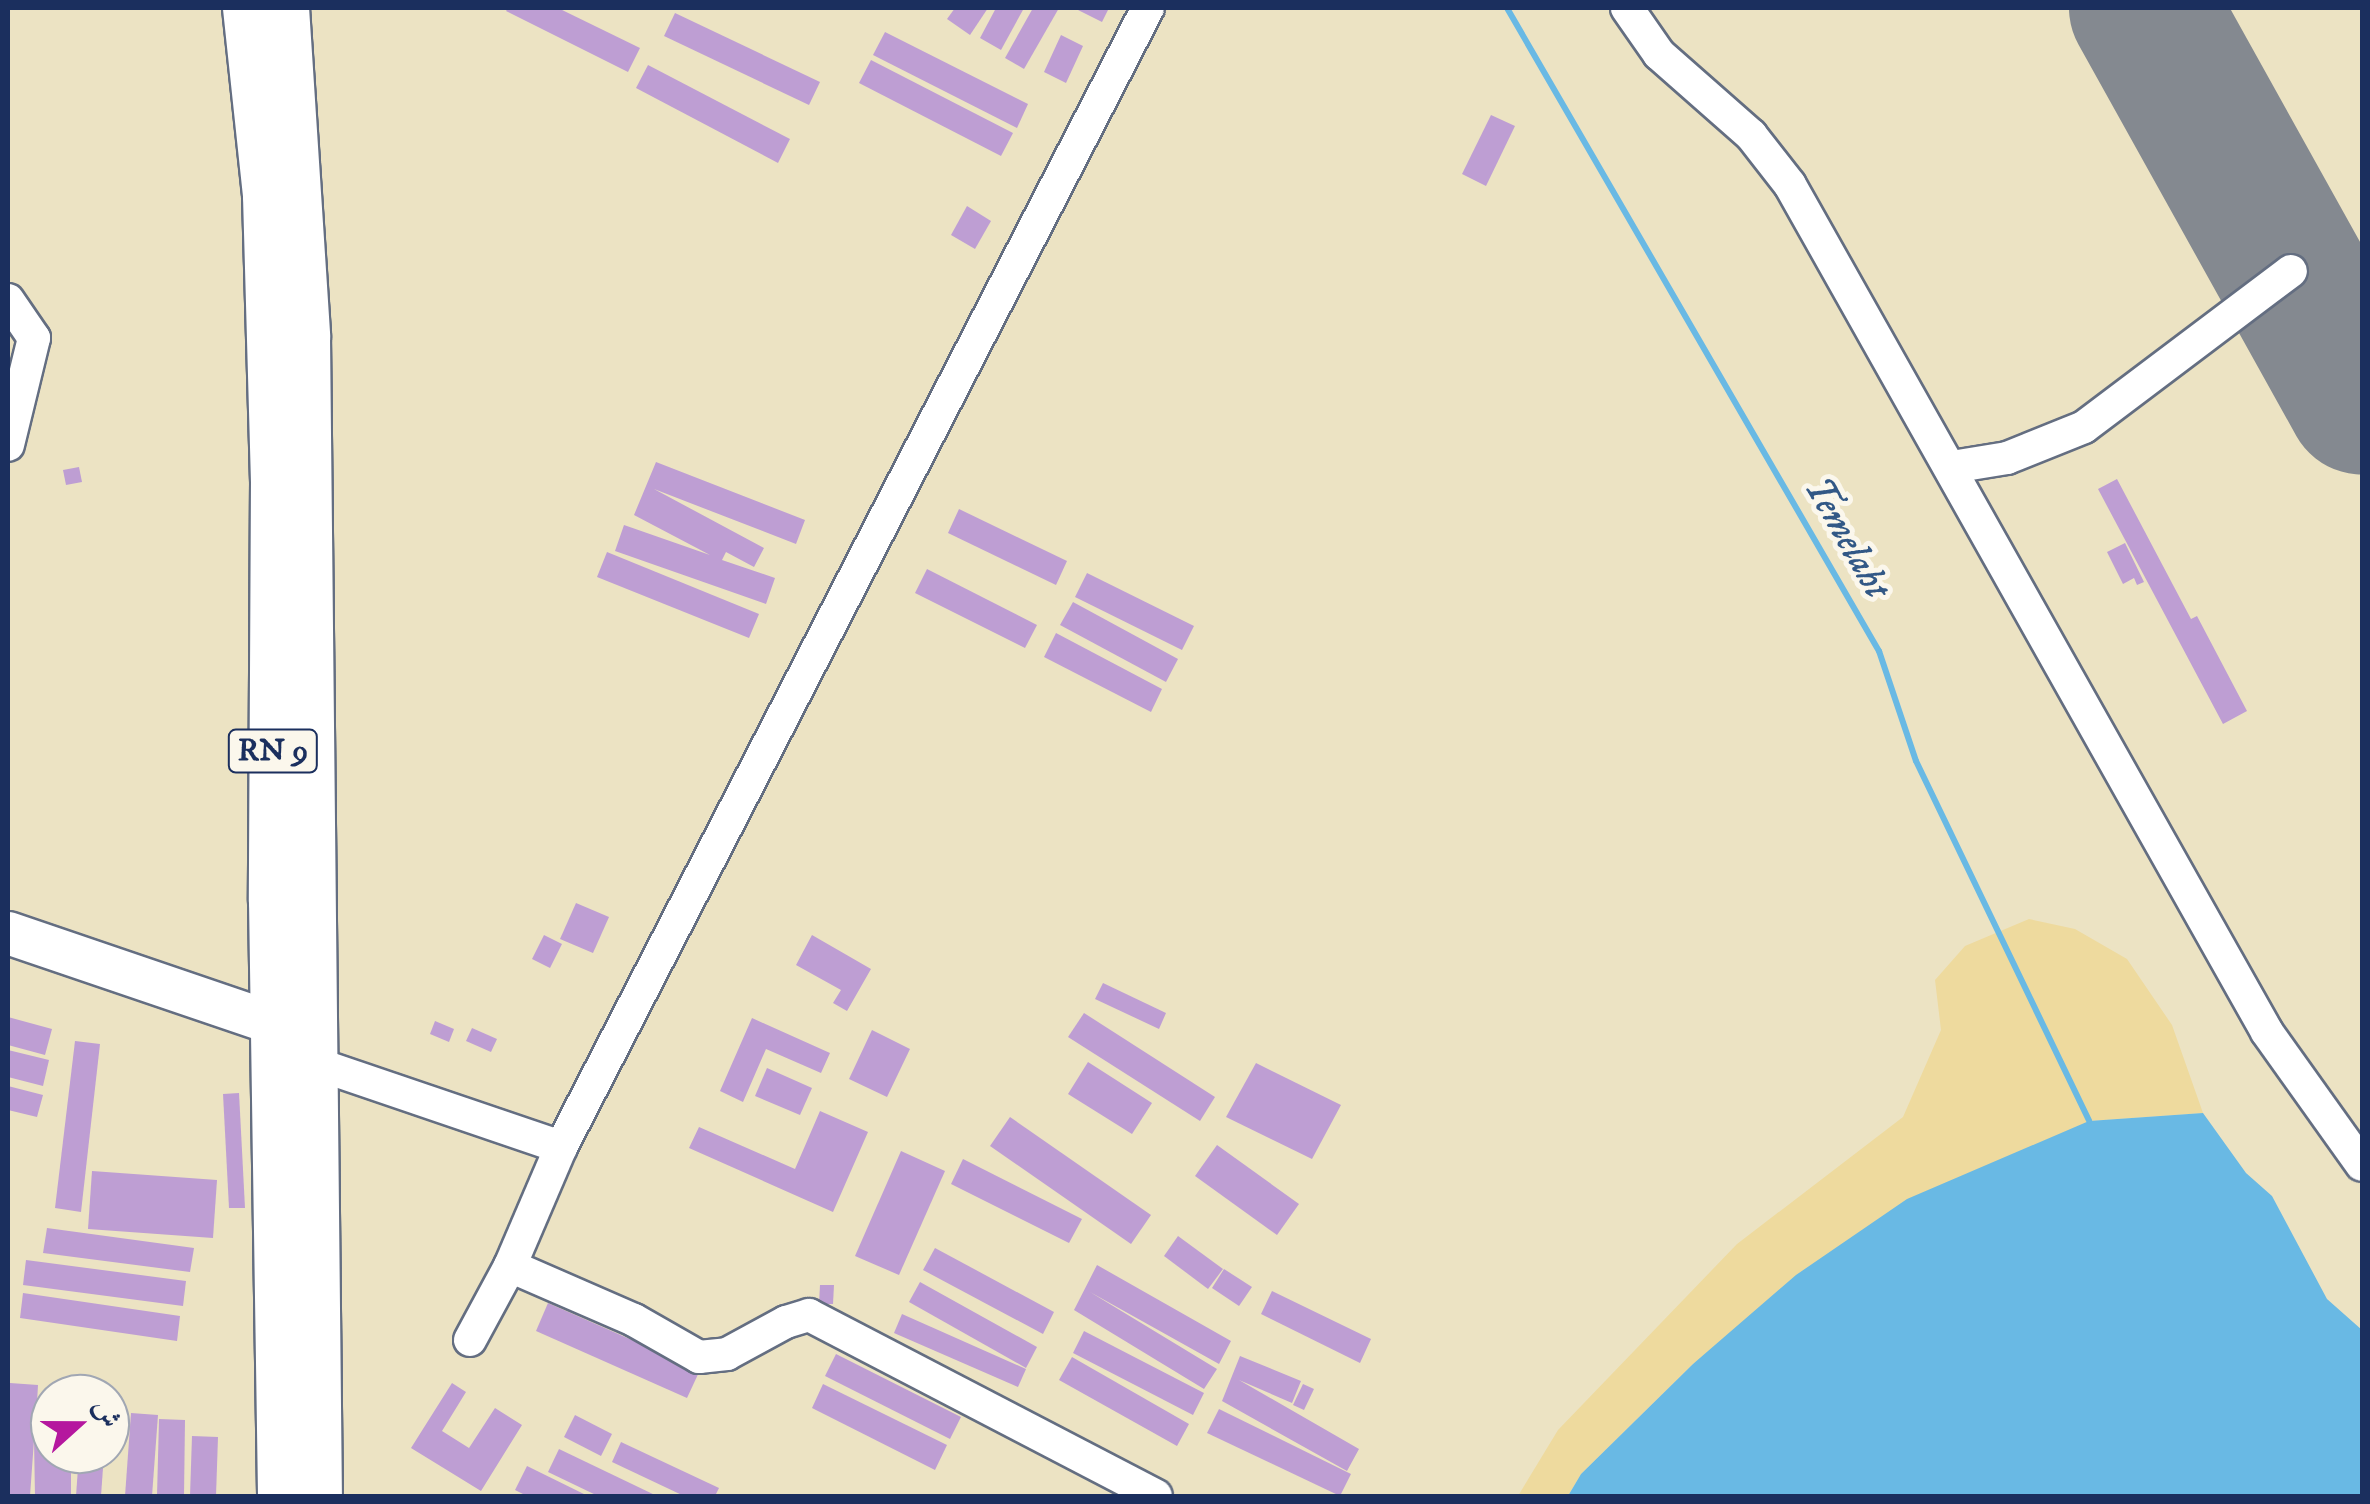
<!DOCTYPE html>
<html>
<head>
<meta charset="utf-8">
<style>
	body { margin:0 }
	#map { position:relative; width:2370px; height:1504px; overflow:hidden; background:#ece3c3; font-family:"IM FELL DW Pica",Amiri,serif }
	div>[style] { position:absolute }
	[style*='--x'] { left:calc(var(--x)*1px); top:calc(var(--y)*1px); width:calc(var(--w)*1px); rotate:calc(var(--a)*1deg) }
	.sand>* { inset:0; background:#eeda9e }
	.water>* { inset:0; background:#69b9e4 }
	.stream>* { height:6px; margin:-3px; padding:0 3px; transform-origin:3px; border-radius:3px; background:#69b9e4 }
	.runway>* { height:150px; margin:-75px; padding:0 75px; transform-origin:75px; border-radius:75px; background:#848990 }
	.building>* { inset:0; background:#be9ed3 }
	.roads { filter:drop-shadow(2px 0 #646e81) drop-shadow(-2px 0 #646e81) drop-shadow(0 2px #646e81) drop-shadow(0 -2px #646e81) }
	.minor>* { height:32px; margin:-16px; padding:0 16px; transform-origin:16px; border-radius:16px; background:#fff }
	.major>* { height:42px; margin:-21px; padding:0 21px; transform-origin:21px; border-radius:21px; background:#fff }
	.highway>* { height:48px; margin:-24px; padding:0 24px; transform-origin:24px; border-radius:24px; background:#fff }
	span { translate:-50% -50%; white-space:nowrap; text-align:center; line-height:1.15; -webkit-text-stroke:10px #fbf7ec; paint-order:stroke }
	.shield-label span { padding:2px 8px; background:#fbf7ec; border:2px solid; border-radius:8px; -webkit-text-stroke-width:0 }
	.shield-label { font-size:32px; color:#1b2f5e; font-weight:700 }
	.water-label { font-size:38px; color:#325886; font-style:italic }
	.frame { position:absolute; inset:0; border:10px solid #1b2f5e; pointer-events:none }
	.north { position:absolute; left:30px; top:1374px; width:100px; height:100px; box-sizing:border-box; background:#fbf7ec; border:2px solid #a1a7b3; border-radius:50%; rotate:69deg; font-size:28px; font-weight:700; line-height:40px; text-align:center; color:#1b2f5e }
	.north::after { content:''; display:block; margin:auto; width:35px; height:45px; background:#b5179e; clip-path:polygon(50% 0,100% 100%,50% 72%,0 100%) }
</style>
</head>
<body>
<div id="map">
	<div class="sand">
		<div style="clip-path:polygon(2029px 919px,2075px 929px,2127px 959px,2172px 1025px,2203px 1113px,2089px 1121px,1693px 1364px,1581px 1474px,1568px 1496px,1518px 1496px,1558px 1430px,1737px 1244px,1903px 1117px,1941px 1030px,1935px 980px,1965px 946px)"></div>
	</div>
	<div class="water">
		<div style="clip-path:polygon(2203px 1113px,2246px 1173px,2272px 1196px,2327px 1299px,2362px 1330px,2362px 1496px,1568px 1496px,1581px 1474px,1693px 1364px,1796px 1275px,1907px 1199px,2089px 1121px)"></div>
	</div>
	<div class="stream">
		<div style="--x:1507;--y:8;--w:743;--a:59.95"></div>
		<div style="--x:1879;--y:651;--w:116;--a:71.4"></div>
		<div style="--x:1916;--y:761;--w:399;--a:64.3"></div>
	</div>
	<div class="runway">
		<div style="--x:2144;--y:8;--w:448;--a:60.9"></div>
	</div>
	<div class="building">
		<div style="clip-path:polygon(508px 8px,558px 8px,640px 48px,628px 72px,506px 11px)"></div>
		<div style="clip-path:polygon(955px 8px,988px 8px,970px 35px,947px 19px)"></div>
		<div style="clip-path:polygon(996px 8px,1024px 8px,1001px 50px,980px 38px)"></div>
		<div style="clip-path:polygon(1033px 8px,1059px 8px,1024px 69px,1005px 58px)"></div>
		<div style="clip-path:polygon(1074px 8px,1109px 8px,1102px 22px)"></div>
		<div style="clip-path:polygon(675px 13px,820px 82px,809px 105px,664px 36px)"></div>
		<div style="clip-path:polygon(885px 32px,1028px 104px,1017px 128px,873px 55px)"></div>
		<div style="clip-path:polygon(1061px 35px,1083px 46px,1066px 83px,1044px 72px)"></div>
		<div style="clip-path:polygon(871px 60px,1013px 133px,1001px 156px,859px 83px)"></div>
		<div style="clip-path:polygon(648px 65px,790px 139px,778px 163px,636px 88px)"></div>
		<div style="clip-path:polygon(1491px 115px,1515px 126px,1486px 186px,1462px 174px)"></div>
		<div style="clip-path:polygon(967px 206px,991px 221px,975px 249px,951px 235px)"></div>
		<div style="clip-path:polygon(656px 462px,805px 520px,796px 544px,654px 489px,764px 548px,754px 567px,726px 552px,722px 560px,775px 578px,766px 604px,615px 551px,624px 525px,710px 555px,634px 515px)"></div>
		<div style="clip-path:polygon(79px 467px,82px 482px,66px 485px,63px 470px)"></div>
		<div style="clip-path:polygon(2117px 479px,2191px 619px,2197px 616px,2247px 711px,2223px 724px,2098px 489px)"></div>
		<div style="clip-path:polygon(959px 509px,1067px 561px,1056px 585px,948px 533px)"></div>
		<div style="clip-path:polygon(2125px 543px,2144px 582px,2137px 585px,2134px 578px,2123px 584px,2107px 552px)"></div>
		<div style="clip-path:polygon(607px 552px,759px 614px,749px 638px,597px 577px)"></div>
		<div style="clip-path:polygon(927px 569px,1037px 625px,1025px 648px,915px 593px)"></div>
		<div style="clip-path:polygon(1087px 573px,1194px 626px,1182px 650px,1075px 597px)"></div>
		<div style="clip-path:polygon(1073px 602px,1178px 659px,1166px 682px,1060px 625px)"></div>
		<div style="clip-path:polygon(1056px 633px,1162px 689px,1151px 712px,1044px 657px)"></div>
		<div style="clip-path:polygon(576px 903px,609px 917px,593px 953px,560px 939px)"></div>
		<div style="clip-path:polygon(544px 935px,562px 944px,550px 968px,532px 959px)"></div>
		<div style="clip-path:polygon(812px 935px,871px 969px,847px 1011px,833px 1003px,841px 990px,796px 965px)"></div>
		<div style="clip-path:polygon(1103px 983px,1166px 1013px,1159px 1029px,1095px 999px)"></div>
		<div style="clip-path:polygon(1084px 1013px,1215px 1097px,1200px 1121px,1068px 1037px)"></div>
		<div style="clip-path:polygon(8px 1017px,52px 1029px,45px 1055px,8px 1045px)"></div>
		<div style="clip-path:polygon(752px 1018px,830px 1053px,821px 1073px,766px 1049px,743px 1102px,720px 1091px)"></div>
		<div style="clip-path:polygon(435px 1021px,454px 1029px,449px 1042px,430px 1034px)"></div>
		<div style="clip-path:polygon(472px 1028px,497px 1039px,491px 1052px,466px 1041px)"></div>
		<div style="clip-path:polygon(872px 1030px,910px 1049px,887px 1097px,849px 1079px)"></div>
		<div style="clip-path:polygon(75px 1041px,100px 1044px,81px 1212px,55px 1208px)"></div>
		<div style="clip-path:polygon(8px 1050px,49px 1060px,43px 1086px,8px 1077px)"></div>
		<div style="clip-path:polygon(1088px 1062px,1152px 1103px,1132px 1134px,1068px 1094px)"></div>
		<div style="clip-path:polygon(1256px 1063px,1341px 1105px,1312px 1159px,1226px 1117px)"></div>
		<div style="clip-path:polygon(767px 1068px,812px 1088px,800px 1115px,755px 1096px)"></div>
		<div style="clip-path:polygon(8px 1086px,43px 1095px,37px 1117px,8px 1110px)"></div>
		<div style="clip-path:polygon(239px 1093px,245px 1208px,229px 1208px,223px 1094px)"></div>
		<div style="clip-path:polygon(820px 1111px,868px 1132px,833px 1212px,689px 1148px,699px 1127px,795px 1169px)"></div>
		<div style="clip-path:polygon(1010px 1117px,1151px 1215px,1131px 1244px,990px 1146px)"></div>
		<div style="clip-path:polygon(1217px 1145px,1299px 1204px,1277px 1235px,1195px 1176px)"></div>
		<div style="clip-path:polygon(901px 1151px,945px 1171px,899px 1275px,855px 1256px)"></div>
		<div style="clip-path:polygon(963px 1159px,1082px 1219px,1069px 1243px,951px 1184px)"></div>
		<div style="clip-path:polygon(92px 1171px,217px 1180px,213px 1238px,88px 1229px)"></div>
		<div style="clip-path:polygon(47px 1228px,194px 1248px,190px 1272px,43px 1253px)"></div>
		<div style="clip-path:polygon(1178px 1236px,1223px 1269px,1208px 1289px,1164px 1256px)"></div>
		<div style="clip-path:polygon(935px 1248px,1054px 1312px,1043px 1334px,923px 1270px)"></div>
		<div style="clip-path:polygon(26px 1260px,186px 1281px,183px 1306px,23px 1285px)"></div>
		<div style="clip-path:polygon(1097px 1265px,1231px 1341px,1219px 1364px,1090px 1292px,1217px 1369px,1204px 1389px,1074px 1310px)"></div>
		<div style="clip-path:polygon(1224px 1269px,1252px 1287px,1239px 1306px,1212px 1288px)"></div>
		<div style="clip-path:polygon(920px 1282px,1037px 1347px,1026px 1368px,909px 1302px)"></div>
		<div style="clip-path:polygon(820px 1285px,834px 1285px,833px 1304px,819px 1304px)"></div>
		<div style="clip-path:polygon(1272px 1291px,1371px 1339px,1360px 1363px,1261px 1314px)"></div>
		<div style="clip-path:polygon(23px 1293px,180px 1316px,177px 1341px,20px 1318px)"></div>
		<div style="clip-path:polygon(548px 1303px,700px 1370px,687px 1398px,536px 1331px)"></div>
		<div style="clip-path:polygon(902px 1314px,1026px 1369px,1018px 1387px,894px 1333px)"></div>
		<div style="clip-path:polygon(1084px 1331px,1204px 1393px,1193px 1415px,1073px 1353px)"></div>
		<div style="clip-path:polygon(836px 1354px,961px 1417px,950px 1439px,825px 1376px)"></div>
		<div style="clip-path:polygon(1240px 1356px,1301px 1381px,1292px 1403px,1239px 1380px,1359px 1449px,1347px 1471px,1222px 1401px)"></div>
		<div style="clip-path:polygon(1072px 1357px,1189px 1424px,1177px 1446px,1059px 1380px)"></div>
		<div style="clip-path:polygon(10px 1383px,38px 1385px,36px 1421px,50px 1421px,50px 1454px,71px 1454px,71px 1496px,35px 1496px,34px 1440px,30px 1496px,8px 1496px)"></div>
		<div style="clip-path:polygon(452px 1383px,466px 1392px,442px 1431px,469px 1448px,495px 1408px,522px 1425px,481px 1491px,411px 1448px)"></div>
		<div style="clip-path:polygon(823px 1384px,947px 1445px,935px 1470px,812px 1408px)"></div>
		<div style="clip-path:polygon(1303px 1384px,1314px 1389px,1304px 1410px,1293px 1405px)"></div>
		<div style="clip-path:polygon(1219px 1409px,1351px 1474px,1340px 1496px,1207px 1433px)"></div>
		<div style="clip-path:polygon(131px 1413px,158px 1415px,152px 1496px,125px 1496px)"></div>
		<div style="clip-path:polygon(575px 1415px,612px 1434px,601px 1456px,564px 1437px)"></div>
		<div style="clip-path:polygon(159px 1419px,185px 1420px,184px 1496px,157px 1496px)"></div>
		<div style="clip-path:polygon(192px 1436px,218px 1437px,216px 1496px,190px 1496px)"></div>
		<div style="clip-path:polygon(621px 1442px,719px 1488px,715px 1496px,684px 1496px,612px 1462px)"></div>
		<div style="clip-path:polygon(559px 1449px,657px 1496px,598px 1496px,548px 1472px)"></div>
		<div style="clip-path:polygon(79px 1454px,104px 1454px,101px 1496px,76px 1496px)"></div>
		<div style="clip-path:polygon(527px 1466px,588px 1496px,527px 1496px,515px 1490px)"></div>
	</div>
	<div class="roads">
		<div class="minor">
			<div style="--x:1627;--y:8;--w:56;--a:55.2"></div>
			<div style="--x:1659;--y:54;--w:123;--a:41.4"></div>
			<div style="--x:1751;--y:135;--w:63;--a:52"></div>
			<div style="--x:1790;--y:185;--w:972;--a:60.61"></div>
			<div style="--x:2267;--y:1032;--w:163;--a:54.5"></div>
			<div style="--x:8;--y:300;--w:46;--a:55.6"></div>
			<div style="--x:34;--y:338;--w:110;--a:103.7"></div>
			<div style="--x:1952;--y:467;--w:56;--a:-9.3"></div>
			<div style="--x:2007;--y:458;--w:83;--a:-21.9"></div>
			<div style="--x:2084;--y:427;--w:259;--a:-37"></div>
			<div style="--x:314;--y:1063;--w:261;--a:18.8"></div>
			<div style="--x:510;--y:1266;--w:135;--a:23.5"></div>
			<div style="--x:634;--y:1320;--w:75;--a:29.6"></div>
			<div style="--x:699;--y:1357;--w:28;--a:-6"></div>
			<div style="--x:727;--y:1354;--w:67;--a:-28.5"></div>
			<div style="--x:786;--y:1322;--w:24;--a:-17"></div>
			<div style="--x:809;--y:1315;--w:391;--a:27.5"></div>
			<div style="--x:470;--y:1340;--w:84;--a:-61.6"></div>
			<div style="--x:510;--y:1266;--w:129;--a:-66.8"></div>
			<div style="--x:561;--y:1147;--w:1281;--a:-62.74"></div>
		</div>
		<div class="major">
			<div style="--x:8;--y:933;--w:282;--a:18.8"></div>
			<div style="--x:275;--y:1024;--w:33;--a:27"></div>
		</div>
		<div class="highway">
			<div style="--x:247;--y:8;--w:189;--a:83.9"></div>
			<div style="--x:267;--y:196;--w:286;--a:88.4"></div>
			<div style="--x:275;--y:482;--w:419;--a:90.3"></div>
			<div style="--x:273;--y:901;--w:595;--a:89.13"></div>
			<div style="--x:285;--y:8;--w:330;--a:86.3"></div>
			<div style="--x:306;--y:337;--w:1159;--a:89.41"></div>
		</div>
	</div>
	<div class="shield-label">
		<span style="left:273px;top:751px">RN 9</span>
	</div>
	<div class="water-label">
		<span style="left:1846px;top:538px;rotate:60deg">Temelaht</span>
	</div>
	<div class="frame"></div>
	<div class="north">ش</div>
</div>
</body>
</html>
